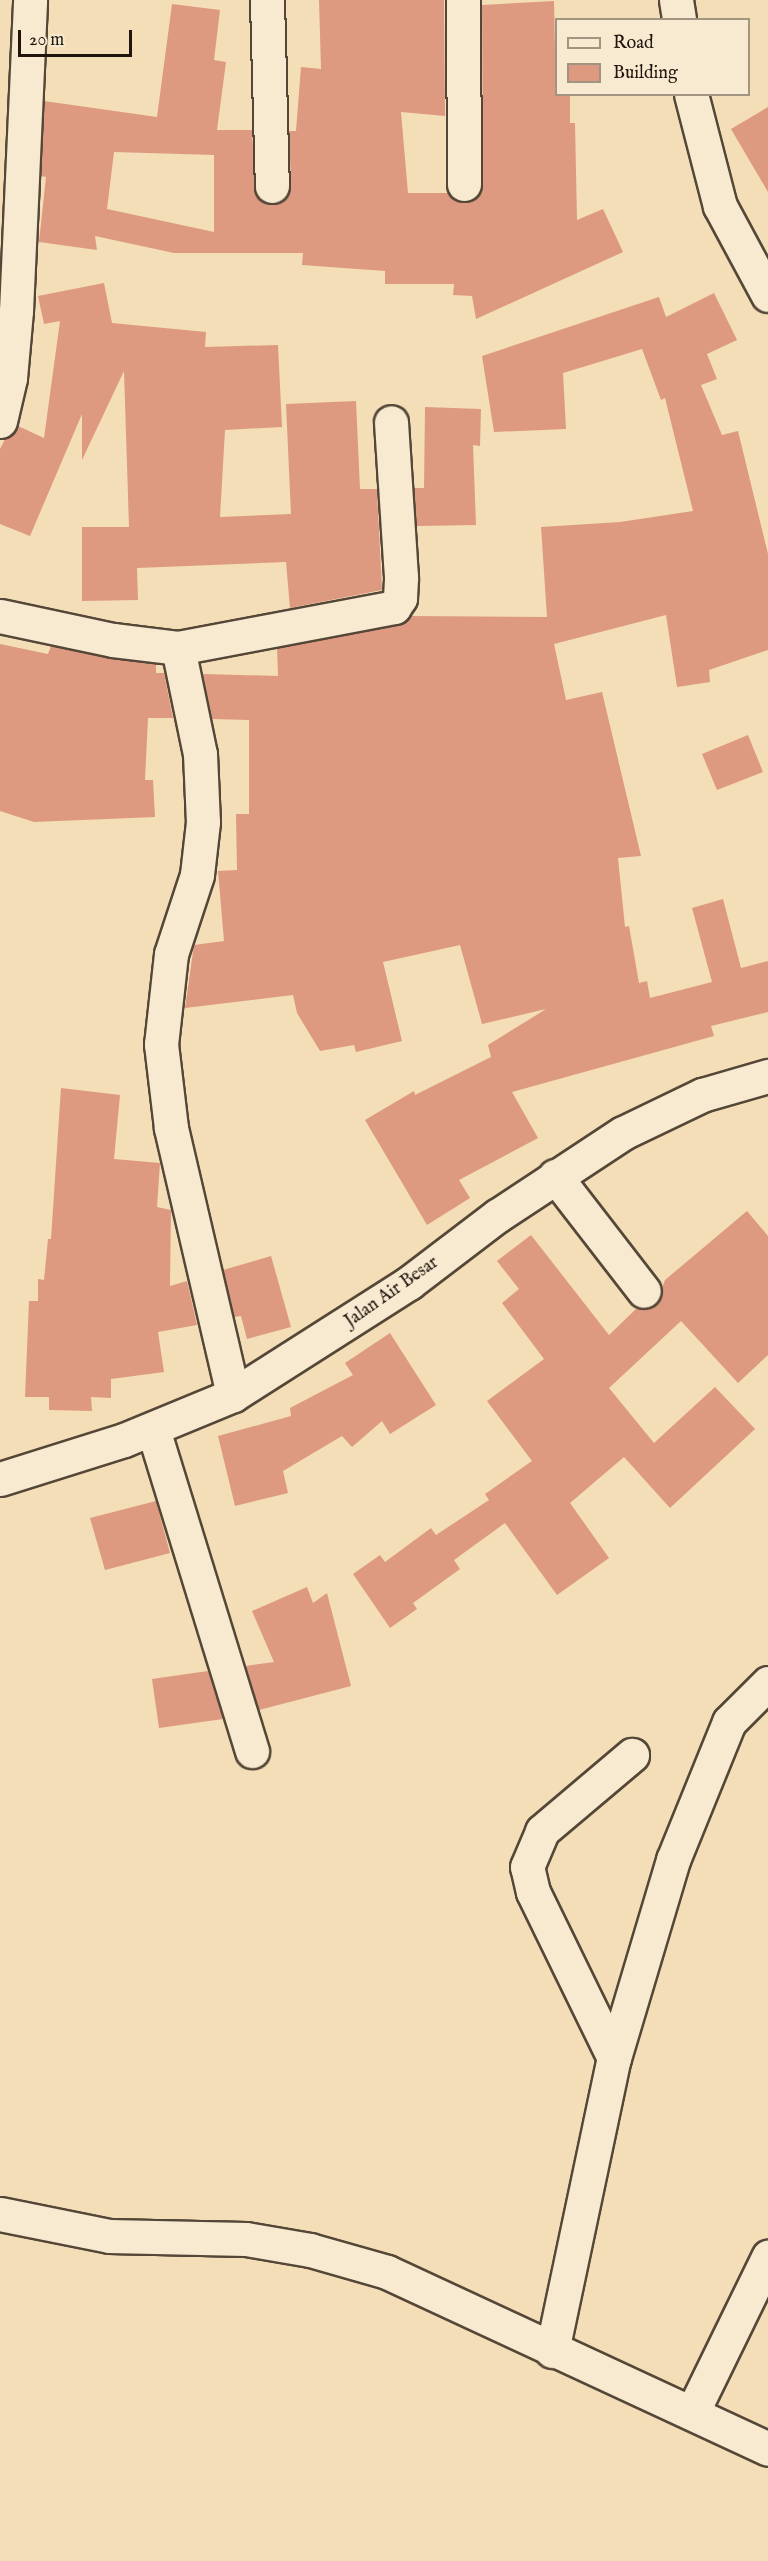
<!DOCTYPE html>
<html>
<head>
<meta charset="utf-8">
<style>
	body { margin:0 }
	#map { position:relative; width:768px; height:2561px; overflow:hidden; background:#f3deb7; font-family:"IM FELL English",serif }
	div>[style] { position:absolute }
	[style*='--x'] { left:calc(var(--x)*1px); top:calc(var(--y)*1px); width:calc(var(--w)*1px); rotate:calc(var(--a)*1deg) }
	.building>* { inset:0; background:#de9981 }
	.roads { filter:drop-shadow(2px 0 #554738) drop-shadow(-2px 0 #554738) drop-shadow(0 2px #554738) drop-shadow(0 -2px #554738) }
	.minor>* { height:33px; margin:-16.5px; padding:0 16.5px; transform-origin:16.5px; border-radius:16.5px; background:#f7ead0 }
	span { translate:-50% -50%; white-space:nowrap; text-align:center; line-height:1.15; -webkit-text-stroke:4.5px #f7ead0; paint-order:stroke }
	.street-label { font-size:18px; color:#20150e }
	.legend { position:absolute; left:555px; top:18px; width:195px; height:78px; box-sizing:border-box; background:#f7ead0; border:2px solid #a19582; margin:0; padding:8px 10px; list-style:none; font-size:18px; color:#20150e }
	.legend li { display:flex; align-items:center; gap:12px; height:30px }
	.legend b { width:30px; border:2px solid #a19582 }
	.scale { position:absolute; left:18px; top:30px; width:114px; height:27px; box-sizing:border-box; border:3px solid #20150e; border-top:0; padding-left:8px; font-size:18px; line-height:21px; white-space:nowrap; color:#20150e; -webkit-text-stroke:4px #f7ead0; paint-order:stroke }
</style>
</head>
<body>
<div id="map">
	<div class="building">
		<div style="clip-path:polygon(evenodd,319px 0,444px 0,445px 116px,401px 112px,408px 193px,448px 193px,464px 203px,474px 200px,483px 184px,482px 5px,554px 1px,556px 94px,570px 94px,570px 123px,575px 123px,577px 220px,603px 209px,623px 252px,476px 319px,472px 296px,453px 295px,454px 284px,385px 284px,385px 271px,302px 265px,303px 253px,174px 253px,95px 236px,97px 250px,39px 242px,46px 177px,41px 176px,44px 101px,157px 117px,172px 4px,220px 10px,214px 60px,226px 62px,217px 130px,252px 130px,256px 195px,264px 203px,282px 202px,291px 186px,289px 131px,296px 131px,301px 67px,321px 69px,319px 0,114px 152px,214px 155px,214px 232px,107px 209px,114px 152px)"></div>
		<div style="clip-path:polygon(768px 107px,768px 192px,731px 129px)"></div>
		<div style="clip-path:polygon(104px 283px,112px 323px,206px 332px,205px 347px,278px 345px,282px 427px,225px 430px,220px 517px,291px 514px,286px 404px,356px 401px,360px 489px,377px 489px,382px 590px,290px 608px,286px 562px,137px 568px,138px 600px,82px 601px,82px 527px,129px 527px,124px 371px,82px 460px,82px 414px,30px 536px,0 524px,0 449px,5px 439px,18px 426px,44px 438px,60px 321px,44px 324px,38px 296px)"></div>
		<div style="clip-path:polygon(714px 293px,737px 340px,707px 354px,717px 379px,701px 385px,722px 435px,738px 431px,768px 554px,768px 650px,709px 670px,710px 682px,677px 687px,666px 615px,554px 644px,566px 700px,602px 692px,641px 856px,618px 858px,625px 927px,629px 926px,639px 983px,647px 981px,650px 998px,712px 982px,692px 908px,723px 899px,741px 968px,768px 961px,768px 1012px,711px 1026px,714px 1036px,512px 1092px,538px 1138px,459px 1180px,470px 1198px,427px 1225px,365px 1120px,414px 1091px,415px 1095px,491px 1057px,488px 1045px,546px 1009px,482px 1024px,460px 945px,383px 962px,402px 1041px,356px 1052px,354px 1045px,320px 1051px,297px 1013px,293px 995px,185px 1008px,194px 945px,224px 941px,218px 871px,237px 870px,236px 814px,249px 814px,249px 720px,212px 719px,203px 674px,278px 676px,277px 648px,398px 625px,410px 616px,547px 617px,541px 527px,620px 522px,693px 511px,665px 398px,661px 400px,642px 349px,563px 373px,566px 429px,494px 432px,482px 356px,659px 297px,666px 317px)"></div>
		<div style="clip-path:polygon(425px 407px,481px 409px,480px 446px,473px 445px,476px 525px,417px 526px,414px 488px,424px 488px)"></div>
		<div style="clip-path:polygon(0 644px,48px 654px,51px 646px,156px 664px,156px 673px,164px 673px,173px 718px,148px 718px,145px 780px,153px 780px,155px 817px,34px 822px,0 811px)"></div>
		<div style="clip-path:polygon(748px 735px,763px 772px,717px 790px,702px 754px)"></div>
		<div style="clip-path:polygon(61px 1088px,120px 1095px,114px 1159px,160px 1163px,157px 1207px,171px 1210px,170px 1286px,187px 1281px,197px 1325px,158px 1332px,164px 1372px,111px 1379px,111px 1398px,91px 1397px,92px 1411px,49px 1410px,49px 1397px,25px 1397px,29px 1301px,38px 1301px,38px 1279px,44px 1280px,48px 1239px,51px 1239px)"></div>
		<div style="clip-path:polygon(747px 1211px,768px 1236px,768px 1355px,738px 1383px,681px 1321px,609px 1388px,654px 1443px,715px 1387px,755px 1429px,670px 1508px,624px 1457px,570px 1503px,609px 1558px,557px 1595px,505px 1523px,454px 1560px,460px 1569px,413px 1603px,417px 1609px,390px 1628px,353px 1574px,380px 1555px,385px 1562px,431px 1528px,436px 1535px,489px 1500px,485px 1494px,532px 1461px,487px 1401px,544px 1359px,502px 1303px,519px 1289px,497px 1261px,531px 1235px,609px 1335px,637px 1308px,656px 1305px,665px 1280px)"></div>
		<div style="clip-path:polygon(271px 1256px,291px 1327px,247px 1339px,241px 1316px,234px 1317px,223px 1270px)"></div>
		<div style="clip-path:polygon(390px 1333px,436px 1405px,390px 1434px,382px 1421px,352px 1447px,342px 1436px,283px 1471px,288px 1493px,235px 1506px,218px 1436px,291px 1416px,290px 1408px,353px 1375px,345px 1363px)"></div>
		<div style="clip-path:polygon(156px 1501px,170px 1553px,105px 1570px,90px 1518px)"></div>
		<div style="clip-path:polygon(307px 1587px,313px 1603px,327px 1593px,351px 1686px,259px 1710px,246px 1666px,274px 1662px,252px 1611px)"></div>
		<div style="clip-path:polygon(208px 1671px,223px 1719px,159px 1728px,152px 1679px)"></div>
	</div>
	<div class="roads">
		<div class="minor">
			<div style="--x:267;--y:0;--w:186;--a:88.5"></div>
			<div style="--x:463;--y:0;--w:184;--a:89.7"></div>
			<div style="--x:676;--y:0;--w:20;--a:81"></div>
			<div style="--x:691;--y:94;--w:116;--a:75.5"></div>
			<div style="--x:720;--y:206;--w:101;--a:61.7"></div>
			<div style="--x:0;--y:421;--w:44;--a:-76.9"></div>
			<div style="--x:10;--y:378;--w:67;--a:-84.9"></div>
			<div style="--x:16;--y:311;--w:311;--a:-87.4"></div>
			<div style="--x:0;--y:616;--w:116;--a:12"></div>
			<div style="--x:113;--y:640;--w:65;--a:7"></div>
			<div style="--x:178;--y:648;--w:220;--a:-10.7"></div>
			<div style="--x:394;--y:607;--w:11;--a:-56"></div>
			<div style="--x:400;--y:598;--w:21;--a:-87"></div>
			<div style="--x:401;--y:577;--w:155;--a:-93.7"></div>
			<div style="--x:178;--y:648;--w:108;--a:78.3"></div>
			<div style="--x:200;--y:754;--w:68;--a:87.5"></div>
			<div style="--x:203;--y:822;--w:53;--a:96.5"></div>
			<div style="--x:197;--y:875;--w:83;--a:108.2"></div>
			<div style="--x:171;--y:954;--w:91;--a:96.3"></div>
			<div style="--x:161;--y:1044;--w:85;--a:83.2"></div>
			<div style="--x:171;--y:1128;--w:274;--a:76.9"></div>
			<div style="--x:555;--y:1176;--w:145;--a:52.3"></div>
			<div style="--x:153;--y:1429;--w:337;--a:72.9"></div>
			<div style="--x:0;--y:1479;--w:130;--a:-17.5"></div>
			<div style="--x:124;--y:1440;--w:118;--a:-22.4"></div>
			<div style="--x:233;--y:1395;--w:209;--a:-32.5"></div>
			<div style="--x:409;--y:1283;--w:111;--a:-37.3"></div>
			<div style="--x:497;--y:1216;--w:151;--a:-33.4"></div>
			<div style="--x:623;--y:1133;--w:88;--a:-25.7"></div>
			<div style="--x:702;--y:1095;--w:69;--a:-16.1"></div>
			<div style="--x:614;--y:2058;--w:185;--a:-116"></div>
			<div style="--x:533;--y:1892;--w:26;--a:-103"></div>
			<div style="--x:527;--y:1867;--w:39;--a:-67"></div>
			<div style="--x:542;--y:1831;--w:118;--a:-40.2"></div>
			<div style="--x:0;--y:2214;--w:111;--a:11.4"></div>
			<div style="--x:109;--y:2236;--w:137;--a:1.3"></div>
			<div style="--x:246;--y:2239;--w:65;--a:9.8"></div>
			<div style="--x:310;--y:2250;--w:80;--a:15.9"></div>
			<div style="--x:387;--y:2272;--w:420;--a:24.9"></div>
			<div style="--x:552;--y:2351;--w:299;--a:-78.1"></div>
			<div style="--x:614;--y:2058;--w:207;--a:-73.4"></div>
			<div style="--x:673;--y:1860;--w:149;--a:-67.9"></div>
			<div style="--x:729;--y:1722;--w:55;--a:-45"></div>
			<div style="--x:692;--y:2413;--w:174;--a:-64"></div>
		</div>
	</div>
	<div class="street-label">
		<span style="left:392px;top:1293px;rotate:-35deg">Jalan Air Besar</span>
	</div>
	<ul class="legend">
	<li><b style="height:8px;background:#f7ead0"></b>Road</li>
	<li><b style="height:16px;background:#de9981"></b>Building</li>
	</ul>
	<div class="scale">20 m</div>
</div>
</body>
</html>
